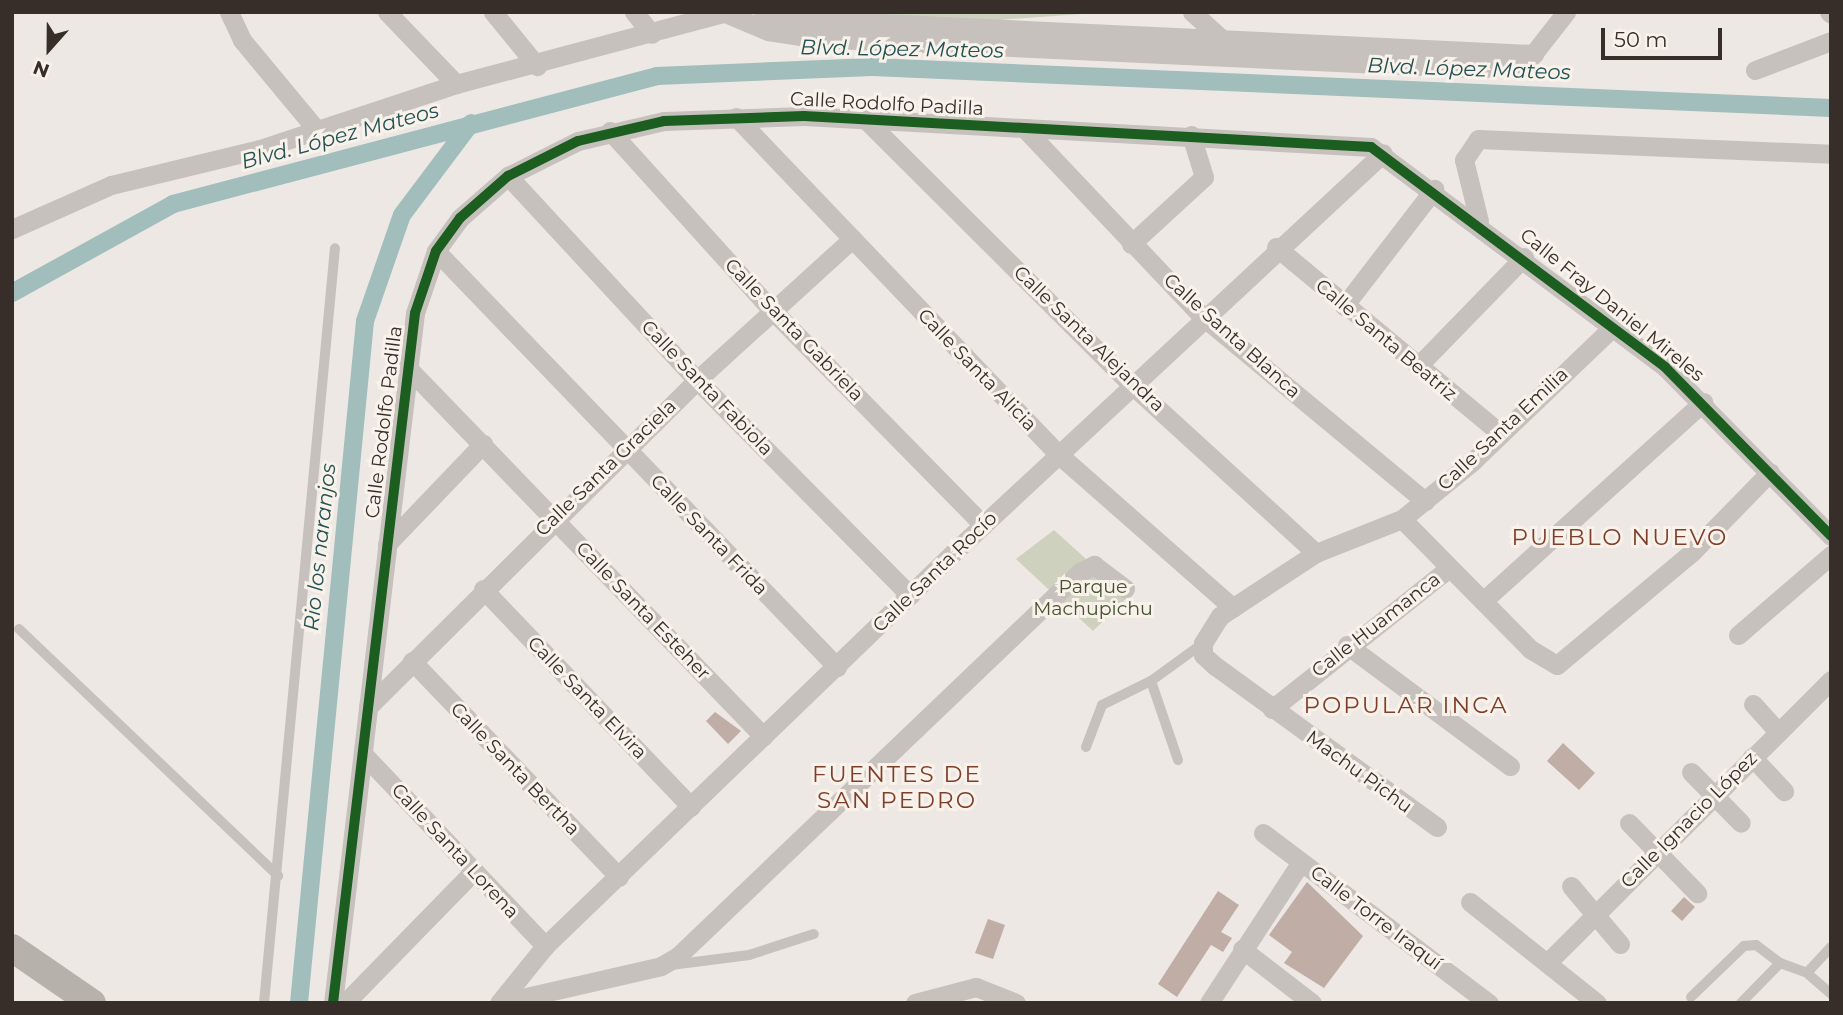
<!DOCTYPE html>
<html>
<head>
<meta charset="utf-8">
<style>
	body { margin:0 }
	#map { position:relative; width:1843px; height:1015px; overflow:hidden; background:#ede8e3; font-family:Montserrat,sans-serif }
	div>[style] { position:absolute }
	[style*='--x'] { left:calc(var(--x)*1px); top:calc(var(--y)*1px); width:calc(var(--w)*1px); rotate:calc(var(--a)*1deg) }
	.green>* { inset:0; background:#ced1be }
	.canal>* { height:18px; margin:-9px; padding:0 9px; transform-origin:9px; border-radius:9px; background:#a1bdbc }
	.building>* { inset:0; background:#bfada6 }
	.lane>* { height:10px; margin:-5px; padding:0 5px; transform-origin:5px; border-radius:5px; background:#c6c1bc }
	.street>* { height:19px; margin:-9.5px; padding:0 9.5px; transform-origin:9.5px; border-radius:9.5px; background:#c6c1bc }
	.secondary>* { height:28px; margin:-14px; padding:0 14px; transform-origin:14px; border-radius:14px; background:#b7b1ac }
	.cycleway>* { height:10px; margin:-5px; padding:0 5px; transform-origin:5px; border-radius:5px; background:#1b5e20 }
	span { translate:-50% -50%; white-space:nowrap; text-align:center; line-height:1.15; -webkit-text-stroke:6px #f9f2eb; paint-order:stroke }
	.street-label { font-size:19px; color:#372e2a }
	.park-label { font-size:19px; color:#465330 }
	.water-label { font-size:21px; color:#235255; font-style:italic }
	.quarter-label { font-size:23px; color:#7f3e2a; letter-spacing:2px }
	.frame { position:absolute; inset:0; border:14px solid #372e2a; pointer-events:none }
	.north { position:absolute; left:14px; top:14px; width:70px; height:70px; -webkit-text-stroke:5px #f9f2eb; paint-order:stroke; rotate:201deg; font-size:19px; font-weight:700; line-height:28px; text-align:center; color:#372e2a }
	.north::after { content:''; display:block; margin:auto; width:24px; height:32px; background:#372e2a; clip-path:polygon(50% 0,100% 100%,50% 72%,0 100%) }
	.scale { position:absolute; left:1601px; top:28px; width:121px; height:32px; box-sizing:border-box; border:4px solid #372e2a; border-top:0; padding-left:9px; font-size:21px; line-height:24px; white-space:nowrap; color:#372e2a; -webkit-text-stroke:5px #f9f2eb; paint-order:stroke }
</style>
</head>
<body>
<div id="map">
	<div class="green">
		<div style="clip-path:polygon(798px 12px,1078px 12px,1081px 14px,931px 25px)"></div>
		<div style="clip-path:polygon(1054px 530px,1128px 597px,1093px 631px,1016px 559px)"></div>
	</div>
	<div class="canal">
		<div style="--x:12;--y:293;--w:184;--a:-28.9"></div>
		<div style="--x:173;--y:204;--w:501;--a:-14.81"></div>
		<div style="--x:657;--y:76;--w:215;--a:-2.4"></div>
		<div style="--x:872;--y:67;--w:960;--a:2.45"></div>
		<div style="--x:299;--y:1003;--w:685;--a:-84.47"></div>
		<div style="--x:365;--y:321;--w:112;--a:-70.8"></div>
		<div style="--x:402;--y:215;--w:115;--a:-53.1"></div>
	</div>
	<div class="building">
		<div style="clip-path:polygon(715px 712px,741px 731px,728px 744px,706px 721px)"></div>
		<div style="clip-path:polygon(1563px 743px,1595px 773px,1579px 790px,1547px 761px)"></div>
		<div style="clip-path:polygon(1307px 882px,1363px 936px,1324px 988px,1284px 963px,1292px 952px,1269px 935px)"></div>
		<div style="clip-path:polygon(1218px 891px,1239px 905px,1221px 932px,1232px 938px,1223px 952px,1211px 945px,1177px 997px,1158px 984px)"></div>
		<div style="clip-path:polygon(1684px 897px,1695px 907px,1682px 921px,1671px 911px)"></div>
		<div style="clip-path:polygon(988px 919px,1005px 925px,993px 959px,975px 953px)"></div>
	</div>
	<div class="lane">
		<div style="--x:19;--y:629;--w:358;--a:43.6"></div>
		<div style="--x:1086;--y:747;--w:45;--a:-69.1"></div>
		<div style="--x:1102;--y:705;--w:55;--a:-26.1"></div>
		<div style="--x:1178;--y:760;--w:83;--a:-108.9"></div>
		<div style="--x:1151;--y:681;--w:63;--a:-36"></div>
		<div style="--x:1831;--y:947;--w:35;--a:133"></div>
		<div style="--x:1807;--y:973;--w:32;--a:41"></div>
		<div style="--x:671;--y:965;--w:79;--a:-7.3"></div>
		<div style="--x:749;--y:955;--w:68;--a:-17.9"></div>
		<div style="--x:1691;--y:997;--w:74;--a:-43.9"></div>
		<div style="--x:1744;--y:946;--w:12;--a:-5"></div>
		<div style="--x:1756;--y:945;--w:30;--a:37"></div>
		<div style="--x:264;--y:1003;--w:758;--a:-84.63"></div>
		<div style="--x:1741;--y:1003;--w:56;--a:-45.7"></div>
		<div style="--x:1780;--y:963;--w:29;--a:20"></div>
	</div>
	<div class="street">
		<div style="--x:229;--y:12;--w:31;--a:65"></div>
		<div style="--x:242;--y:40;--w:116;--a:50.3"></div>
		<div style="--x:387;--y:12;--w:100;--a:46.2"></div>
		<div style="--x:493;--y:12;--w:70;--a:50.8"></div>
		<div style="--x:634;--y:12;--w:28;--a:51"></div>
		<div style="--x:763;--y:12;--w:13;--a:27"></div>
		<div style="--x:775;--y:18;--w:760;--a:2.72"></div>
		<div style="--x:1192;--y:12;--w:45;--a:42.3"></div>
		<div style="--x:1829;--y:12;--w:3;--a:45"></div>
		<div style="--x:725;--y:13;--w:47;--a:22.7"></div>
		<div style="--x:768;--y:31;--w:46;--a:8.8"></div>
		<div style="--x:813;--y:38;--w:656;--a:2.62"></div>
		<div style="--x:1468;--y:68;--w:55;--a:-1"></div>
		<div style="--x:1523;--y:67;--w:70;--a:-52"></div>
		<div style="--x:1755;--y:70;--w:81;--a:-20.9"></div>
		<div style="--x:736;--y:117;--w:466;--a:46.3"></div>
		<div style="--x:1058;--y:454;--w:233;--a:41.3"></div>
		<div style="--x:866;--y:120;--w:375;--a:44.9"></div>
		<div style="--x:1132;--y:385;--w:249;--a:42.4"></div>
		<div style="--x:1024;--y:128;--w:259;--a:46.6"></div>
		<div style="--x:1202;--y:316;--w:290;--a:39.7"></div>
		<div style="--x:610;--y:131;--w:240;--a:47.9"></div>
		<div style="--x:771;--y:309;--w:303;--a:45.5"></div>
		<div style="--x:508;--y:176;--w:278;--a:47.2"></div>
		<div style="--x:697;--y:380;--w:303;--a:45.3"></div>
		<div style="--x:1479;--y:221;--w:63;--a:-103.8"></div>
		<div style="--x:1464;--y:160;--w:25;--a:-56"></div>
		<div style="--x:1478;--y:139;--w:353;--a:2.4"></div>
		<div style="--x:12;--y:229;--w:108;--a:-24"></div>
		<div style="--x:111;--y:185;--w:153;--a:-13.6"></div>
		<div style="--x:260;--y:149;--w:206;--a:-18.3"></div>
		<div style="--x:456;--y:84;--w:280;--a:-14.9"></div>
		<div style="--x:1131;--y:244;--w:99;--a:-42.5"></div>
		<div style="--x:1204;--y:177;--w:44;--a:-107.2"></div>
		<div style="--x:1276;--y:247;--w:288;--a:39.7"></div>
		<div style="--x:436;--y:251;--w:578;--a:46.05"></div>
		<div style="--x:1344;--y:306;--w:148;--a:-52.4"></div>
		<div style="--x:405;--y:365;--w:516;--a:46.02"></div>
		<div style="--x:1418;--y:366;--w:152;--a:-45.8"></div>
		<div style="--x:1402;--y:519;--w:182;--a:45.4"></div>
		<div style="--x:1530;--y:649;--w:31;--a:31"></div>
		<div style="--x:1557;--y:665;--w:175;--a:-39.9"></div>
		<div style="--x:1691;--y:553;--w:113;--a:-45.7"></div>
		<div style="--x:387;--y:544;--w:139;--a:-46.2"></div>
		<div style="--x:483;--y:589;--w:301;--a:46.3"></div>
		<div style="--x:1483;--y:601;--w:297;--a:-42.1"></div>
		<div style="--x:1738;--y:635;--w:123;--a:-40.7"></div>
		<div style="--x:1347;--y:645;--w:203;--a:36.6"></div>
		<div style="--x:412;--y:661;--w:299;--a:46.2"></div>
		<div style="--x:1753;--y:704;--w:38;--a:48"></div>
		<div style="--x:368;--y:707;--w:464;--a:-44.8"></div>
		<div style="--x:697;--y:380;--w:210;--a:-42.3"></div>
		<div style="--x:1272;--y:709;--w:225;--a:-38.5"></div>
		<div style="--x:365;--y:756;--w:262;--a:46.5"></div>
		<div style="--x:1752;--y:757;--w:47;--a:46.7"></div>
		<div style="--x:1691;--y:772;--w:71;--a:45.6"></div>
		<div style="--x:1629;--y:823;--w:98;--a:45.8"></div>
		<div style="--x:1437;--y:827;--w:274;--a:-144"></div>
		<div style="--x:1215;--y:666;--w:16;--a:-137"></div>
		<div style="--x:1203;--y:655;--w:12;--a:-90"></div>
		<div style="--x:1203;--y:643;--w:32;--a:-58"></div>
		<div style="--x:1220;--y:616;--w:115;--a:-33.3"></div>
		<div style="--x:1316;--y:553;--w:92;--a:-21.6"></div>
		<div style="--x:1402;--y:519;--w:92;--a:-39.2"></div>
		<div style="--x:1473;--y:461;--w:195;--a:-43.8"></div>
		<div style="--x:1263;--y:833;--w:283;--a:37"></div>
		<div style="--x:1571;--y:886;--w:76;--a:49.8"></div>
		<div style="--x:1470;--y:902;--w:162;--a:38.5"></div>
		<div style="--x:1242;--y:949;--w:88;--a:37.6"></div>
		<div style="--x:1549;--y:961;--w:398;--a:-44.9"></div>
		<div style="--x:333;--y:1003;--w:695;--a:-83.22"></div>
		<div style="--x:415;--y:313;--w:65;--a:-71.3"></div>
		<div style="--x:436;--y:251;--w:41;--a:-54"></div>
		<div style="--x:460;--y:218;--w:64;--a:-41.2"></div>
		<div style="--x:508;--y:176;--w:78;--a:-26.6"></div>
		<div style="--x:578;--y:141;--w:88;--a:-13.1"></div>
		<div style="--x:664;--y:121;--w:140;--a:-2"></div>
		<div style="--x:804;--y:116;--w:568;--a:3.13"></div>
		<div style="--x:1371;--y:147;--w:367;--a:36.8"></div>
		<div style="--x:1665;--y:367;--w:237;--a:45.5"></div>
		<div style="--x:345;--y:1003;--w:185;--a:-45.7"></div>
		<div style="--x:499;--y:1003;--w:73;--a:-51.1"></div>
		<div style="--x:545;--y:946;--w:566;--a:-43.93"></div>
		<div style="--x:953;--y:553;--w:587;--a:-42.93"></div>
		<div style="--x:500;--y:1003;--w:165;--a:-12.9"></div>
		<div style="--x:661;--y:966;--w:20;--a:-30"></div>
		<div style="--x:678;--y:956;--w:556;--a:-43.69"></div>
		<div style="--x:1080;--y:572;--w:16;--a:-27"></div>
		<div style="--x:1094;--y:565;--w:39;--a:37"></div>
		<div style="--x:915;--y:1003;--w:63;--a:-14.7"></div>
		<div style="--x:976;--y:987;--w:43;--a:21.8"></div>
		<div style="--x:1209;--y:1003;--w:168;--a:-56.9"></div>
	</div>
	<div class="secondary">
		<div style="--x:12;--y:948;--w:97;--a:34.5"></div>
	</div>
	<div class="cycleway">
		<div style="--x:333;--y:1003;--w:695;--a:-83.22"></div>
		<div style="--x:415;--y:313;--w:65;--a:-71.3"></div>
		<div style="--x:436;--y:251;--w:41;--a:-54"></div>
		<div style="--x:460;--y:218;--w:64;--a:-41.2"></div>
		<div style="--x:508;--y:176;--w:78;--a:-26.6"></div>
		<div style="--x:578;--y:141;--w:88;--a:-13.1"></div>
		<div style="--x:664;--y:121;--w:140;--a:-2"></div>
		<div style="--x:804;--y:116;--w:568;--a:3.13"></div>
		<div style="--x:1371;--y:147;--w:367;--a:36.8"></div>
		<div style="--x:1665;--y:367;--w:237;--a:45.5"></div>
	</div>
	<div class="street-label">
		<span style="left:887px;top:104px;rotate:3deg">Calle Rodolfo Padilla</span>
		<span style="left:1612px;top:305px;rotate:39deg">Calle Fray Daniel Mireles</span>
		<span style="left:794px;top:330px;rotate:46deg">Calle Santa Gabriela</span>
		<span style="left:1232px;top:336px;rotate:42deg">Calle Santa Blanca</span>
		<span style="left:1089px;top:339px;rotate:44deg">Calle Santa Alejandra</span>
		<span style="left:1386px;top:340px;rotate:40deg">Calle Santa Beatriz</span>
		<span style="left:977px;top:370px;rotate:46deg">Calle Santa Alicia</span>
		<span style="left:707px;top:388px;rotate:46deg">Calle Santa Fabiola</span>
		<span style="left:384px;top:422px;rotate:-83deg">Calle Rodolfo Padilla</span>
		<span style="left:1503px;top:429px;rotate:-43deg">Calle Santa Emilia</span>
		<span style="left:606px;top:468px;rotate:-44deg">Calle Santa Graciela</span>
		<span style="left:709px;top:535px;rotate:46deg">Calle Santa Frida</span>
		<span style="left:935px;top:572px;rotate:-44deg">Calle Santa Rocío</span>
		<span style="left:643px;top:611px;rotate:46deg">Calle Santa Esteher</span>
		<span style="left:1376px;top:625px;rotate:-38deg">Calle Huamanca</span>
		<span style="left:587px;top:698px;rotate:46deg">Calle Santa Elvira</span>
		<span style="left:515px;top:769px;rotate:46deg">Calle Santa Bertha</span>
		<span style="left:1359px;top:772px;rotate:36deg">Machu Pichu</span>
		<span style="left:1689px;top:820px;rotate:-45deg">Calle Ignacio López</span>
		<span style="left:455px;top:851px;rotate:47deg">Calle Santa Lorena</span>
		<span style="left:1376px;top:918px;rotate:37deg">Calle Torre Iraquí</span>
	</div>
	<div class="park-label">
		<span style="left:1093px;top:598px">Parque<br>Machupichu</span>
	</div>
	<div class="water-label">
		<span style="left:902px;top:49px;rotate:1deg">Blvd. López Mateos</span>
		<span style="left:1469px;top:69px;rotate:2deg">Blvd. López Mateos</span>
		<span style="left:340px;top:136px;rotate:-15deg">Blvd. López Mateos</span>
		<span style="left:320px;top:547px;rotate:-84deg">Rio los naranjos</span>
	</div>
	<div class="quarter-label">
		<span style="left:1620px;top:537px">PUEBLO NUEVO</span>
		<span style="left:1406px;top:705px">POPULAR INCA</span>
		<span style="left:897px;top:787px">FUENTES DE<br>SAN PEDRO</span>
	</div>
	<div class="frame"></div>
	<div class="north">N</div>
	<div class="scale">50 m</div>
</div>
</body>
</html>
